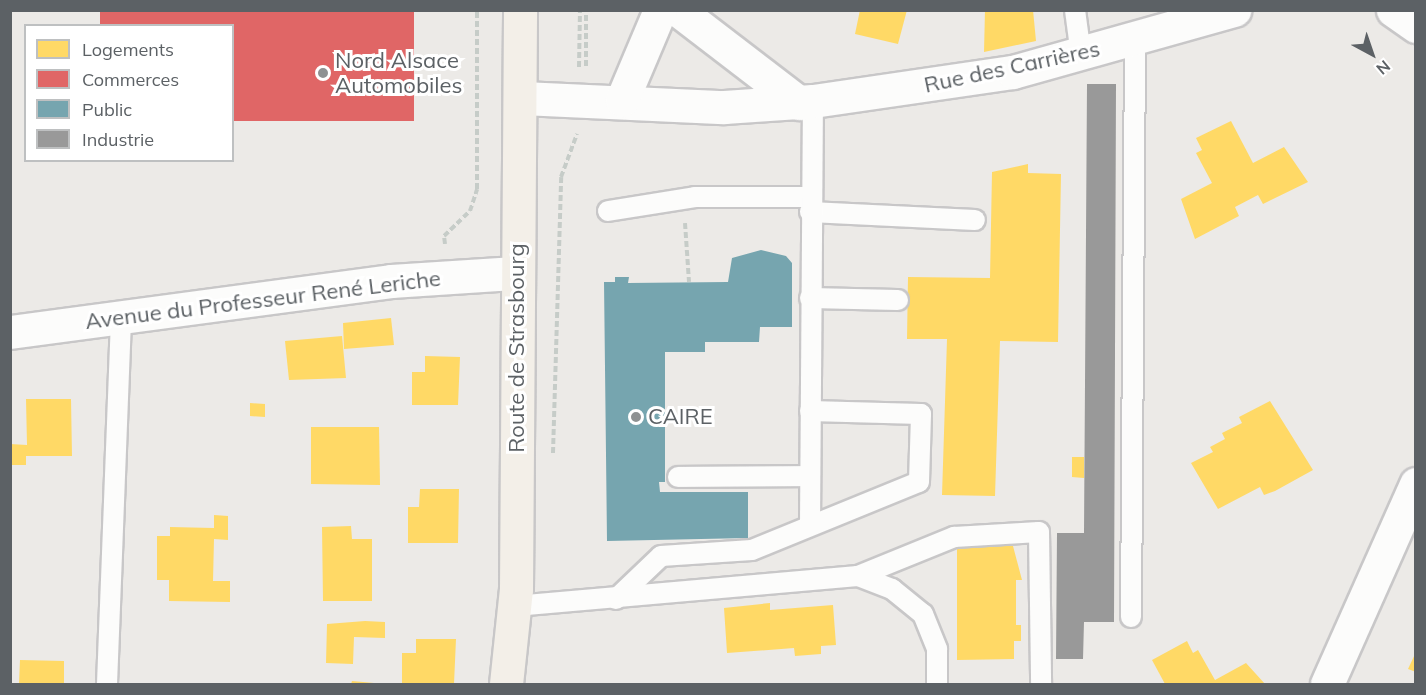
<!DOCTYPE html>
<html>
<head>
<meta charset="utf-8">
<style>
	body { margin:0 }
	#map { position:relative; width:1426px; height:695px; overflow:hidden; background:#eceae7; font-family:Mulish,sans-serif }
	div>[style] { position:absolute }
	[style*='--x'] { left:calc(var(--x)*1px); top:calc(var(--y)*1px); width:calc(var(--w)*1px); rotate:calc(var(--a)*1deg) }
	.homes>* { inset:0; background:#ffd966 }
	.shops>* { inset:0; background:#e06666 }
	.public>* { inset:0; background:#76a5af }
	.industry>* { inset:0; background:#999 }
	.path>* { height:4px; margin-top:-2px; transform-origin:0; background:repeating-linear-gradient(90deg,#c6ccc8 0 6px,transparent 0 9px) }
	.roads { filter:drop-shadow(2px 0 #c8c7c8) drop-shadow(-2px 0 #c8c7c8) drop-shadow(0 2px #c8c7c8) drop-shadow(0 -2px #c8c7c8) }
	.service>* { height:20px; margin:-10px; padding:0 10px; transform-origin:10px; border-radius:10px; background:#fcfcfb }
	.minor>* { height:33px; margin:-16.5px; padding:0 16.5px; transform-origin:16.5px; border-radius:16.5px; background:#fcfcfb }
	.primary>* { height:33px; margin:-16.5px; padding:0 16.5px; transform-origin:16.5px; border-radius:16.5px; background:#f3efe8 }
	.dots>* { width:16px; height:16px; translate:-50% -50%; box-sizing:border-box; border:3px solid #fff; border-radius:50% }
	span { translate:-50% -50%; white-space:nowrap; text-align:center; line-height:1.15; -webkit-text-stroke:6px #fff; paint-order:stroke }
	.poi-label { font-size:22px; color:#5c6165 }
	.left { translate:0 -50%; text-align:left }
	.street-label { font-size:22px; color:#5c6165 }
	.frame { position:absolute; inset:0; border:12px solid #5c6165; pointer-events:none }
	.legend { position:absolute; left:24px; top:24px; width:210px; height:138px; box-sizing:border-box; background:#fff; border:2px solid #bec0c1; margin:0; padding:8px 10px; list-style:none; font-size:18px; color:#5c6165 }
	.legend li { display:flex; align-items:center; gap:12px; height:30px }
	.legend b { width:30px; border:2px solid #bec0c1 }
	.north { position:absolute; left:1342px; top:24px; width:60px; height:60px; -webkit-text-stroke:4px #fff; paint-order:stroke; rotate:140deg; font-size:16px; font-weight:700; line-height:24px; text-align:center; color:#5c6165 }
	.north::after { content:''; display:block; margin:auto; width:21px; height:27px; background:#5c6165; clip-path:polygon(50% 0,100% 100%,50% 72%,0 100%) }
</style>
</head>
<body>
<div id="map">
	<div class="homes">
		<div style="clip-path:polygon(860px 10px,907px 10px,898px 44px,855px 34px)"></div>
		<div style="clip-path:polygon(985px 10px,1033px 10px,1036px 41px,984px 52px)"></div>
		<div style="clip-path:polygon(1231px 121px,1253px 163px,1284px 147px,1308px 182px,1263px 204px,1258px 195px,1235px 207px,1239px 216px,1195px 239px,1181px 199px,1212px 183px,1196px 153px,1202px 150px,1196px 138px)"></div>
		<div style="clip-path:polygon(1028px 164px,1028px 173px,1061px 174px,1058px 342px,1000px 341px,995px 496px,942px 495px,947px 339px,907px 339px,908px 277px,990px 278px,992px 172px)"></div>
		<div style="clip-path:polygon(391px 318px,394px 345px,344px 349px,343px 323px)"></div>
		<div style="clip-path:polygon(342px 336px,346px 378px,289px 380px,285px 341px)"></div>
		<div style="clip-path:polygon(425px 356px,460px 357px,458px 405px,412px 405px,412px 372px,425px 372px)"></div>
		<div style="clip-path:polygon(26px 399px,71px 399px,72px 456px,26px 456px,26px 465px,10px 465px,10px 444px,27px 445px)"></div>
		<div style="clip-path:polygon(1270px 401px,1313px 470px,1275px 491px,1264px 495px,1260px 487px,1218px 509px,1191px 463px,1213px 452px,1210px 447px,1225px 439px,1222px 433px,1242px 423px,1239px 417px)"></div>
		<div style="clip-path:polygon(250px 403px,265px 404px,265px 417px,250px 416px)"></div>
		<div style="clip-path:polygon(311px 427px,379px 427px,380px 485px,311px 484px)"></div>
		<div style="clip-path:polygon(1072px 457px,1084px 457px,1084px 478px,1072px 477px)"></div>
		<div style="clip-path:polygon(420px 489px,459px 489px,458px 543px,408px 543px,408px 507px,419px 507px)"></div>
		<div style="clip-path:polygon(214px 515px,228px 516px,228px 540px,214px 539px,213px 581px,230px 581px,230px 602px,169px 601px,169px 580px,157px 580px,157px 536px,170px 536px,170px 527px,214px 528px)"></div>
		<div style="clip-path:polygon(351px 526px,352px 539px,372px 539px,372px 601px,323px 601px,322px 527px)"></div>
		<div style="clip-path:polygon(957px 546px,1013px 546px,1022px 580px,1016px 580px,1016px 625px,1021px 625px,1021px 641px,1014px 641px,1014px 659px,957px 660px)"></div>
		<div style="clip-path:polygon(770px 603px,770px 610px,833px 605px,836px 645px,821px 646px,821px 654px,795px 656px,794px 648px,727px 653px,724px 608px)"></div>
		<div style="clip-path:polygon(365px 621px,385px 622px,385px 638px,354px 637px,353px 664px,326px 663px,327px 624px)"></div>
		<div style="clip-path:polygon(416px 639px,456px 639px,454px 684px,402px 684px,402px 653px,416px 653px)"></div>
		<div style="clip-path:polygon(1187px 641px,1193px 653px,1198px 650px,1215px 680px,1246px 663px,1265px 684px,1165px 684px,1152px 660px)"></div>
		<div style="clip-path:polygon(1416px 652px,1416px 672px,1408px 669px)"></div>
		<div style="clip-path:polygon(20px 660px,64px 661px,64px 684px,19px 684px)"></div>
		<div style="clip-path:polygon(352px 681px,374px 683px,374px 684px,351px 684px)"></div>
	</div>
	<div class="shops">
		<div style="clip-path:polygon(100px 10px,414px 10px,414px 121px,232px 121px,232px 26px,100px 26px)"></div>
	</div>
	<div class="public">
		<div style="clip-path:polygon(761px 250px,786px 256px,792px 263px,792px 327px,760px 327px,759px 342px,705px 342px,705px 352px,665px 352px,665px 482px,659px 482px,660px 492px,748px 492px,748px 538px,607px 541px,604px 282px,615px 282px,615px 277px,629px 277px,628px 283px,728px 282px,732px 258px)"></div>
	</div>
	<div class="industry">
		<div style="clip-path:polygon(1087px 84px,1116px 84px,1114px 622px,1084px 622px,1083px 659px,1056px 659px,1057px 533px,1084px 533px)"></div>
	</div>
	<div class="path">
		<div style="--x:586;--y:15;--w:54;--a:90"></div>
		<div style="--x:579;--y:67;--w:57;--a:-89"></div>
		<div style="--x:685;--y:223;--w:59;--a:86.1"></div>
		<div style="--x:445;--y:244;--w:8;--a:-97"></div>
		<div style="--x:444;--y:236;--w:36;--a:-44"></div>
		<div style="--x:470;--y:211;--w:23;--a:-72"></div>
		<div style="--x:477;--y:189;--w:179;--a:-90"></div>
		<div style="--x:553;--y:453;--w:276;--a:-88.3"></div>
		<div style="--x:561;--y:177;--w:46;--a:-69.6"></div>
	</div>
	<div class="roads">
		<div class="service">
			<div style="--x:1075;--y:10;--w:45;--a:82.4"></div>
			<div style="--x:608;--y:211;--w:88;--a:-9.1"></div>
			<div style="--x:695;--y:197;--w:115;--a:0"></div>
			<div style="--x:810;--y:212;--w:165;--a:2.8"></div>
			<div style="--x:810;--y:298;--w:88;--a:1.3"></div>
			<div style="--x:678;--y:477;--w:131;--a:-0.4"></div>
			<div style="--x:810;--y:525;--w:424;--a:-89.6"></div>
			<div style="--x:858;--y:576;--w:104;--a:-22.1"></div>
			<div style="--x:954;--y:537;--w:85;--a:-3.4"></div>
			<div style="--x:1039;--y:532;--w:152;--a:89.2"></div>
			<div style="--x:616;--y:599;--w:62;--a:-43.7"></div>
			<div style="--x:661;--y:556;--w:91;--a:-3.8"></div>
			<div style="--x:752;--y:550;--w:180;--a:-22.2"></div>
			<div style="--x:919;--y:482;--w:68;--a:-88.3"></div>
			<div style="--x:921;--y:414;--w:111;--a:-178.5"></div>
			<div style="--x:515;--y:606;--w:344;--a:-5"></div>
			<div style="--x:858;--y:576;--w:36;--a:21"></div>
			<div style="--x:892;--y:589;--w:40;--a:39"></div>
			<div style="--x:923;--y:614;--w:38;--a:68"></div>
			<div style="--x:937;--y:649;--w:35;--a:90"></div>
			<div style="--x:1131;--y:617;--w:577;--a:-89.6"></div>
			<div style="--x:107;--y:684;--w:366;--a:-87.8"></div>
		</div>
		<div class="minor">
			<div style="--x:678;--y:10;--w:153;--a:37.5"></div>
			<div style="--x:1393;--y:10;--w:28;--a:35"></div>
			<div style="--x:522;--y:98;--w:202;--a:2.6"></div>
			<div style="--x:724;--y:107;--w:89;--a:-3.9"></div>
			<div style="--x:813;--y:101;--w:202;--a:-8.3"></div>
			<div style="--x:1013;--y:72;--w:230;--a:-15.7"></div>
			<div style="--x:622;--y:100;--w:98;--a:-67.1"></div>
			<div style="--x:10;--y:332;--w:384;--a:-7.6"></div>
			<div style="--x:391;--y:281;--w:124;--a:-3.7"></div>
			<div style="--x:1327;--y:684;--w:219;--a:-66"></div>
		</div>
		<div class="primary">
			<div style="--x:506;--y:684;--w:96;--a:-84"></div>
			<div style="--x:516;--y:589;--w:579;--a:-89.6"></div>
		</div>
	</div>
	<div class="dots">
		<div style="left:323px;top:73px;background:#8e9192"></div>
		<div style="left:636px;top:417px;background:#8e9192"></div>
	</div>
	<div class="poi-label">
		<span class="left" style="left:335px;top:73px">Nord Alsace<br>Automobiles</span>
		<span class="left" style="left:648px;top:417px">CAIRE</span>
	</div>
	<div class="street-label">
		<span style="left:1012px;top:67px;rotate:-12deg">Rue des Carrières</span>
		<span style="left:263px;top:300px;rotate:-7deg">Avenue du Professeur René Leriche</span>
		<span style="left:517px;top:348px;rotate:-90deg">Route de Strasbourg</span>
	</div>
	<div class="frame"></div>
	<ul class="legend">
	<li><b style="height:16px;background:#ffd966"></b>Logements</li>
	<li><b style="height:16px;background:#e06666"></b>Commerces</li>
	<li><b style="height:16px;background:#76a5af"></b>Public</li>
	<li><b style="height:16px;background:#999"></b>Industrie</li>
	</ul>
	<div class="north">N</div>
</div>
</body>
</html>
